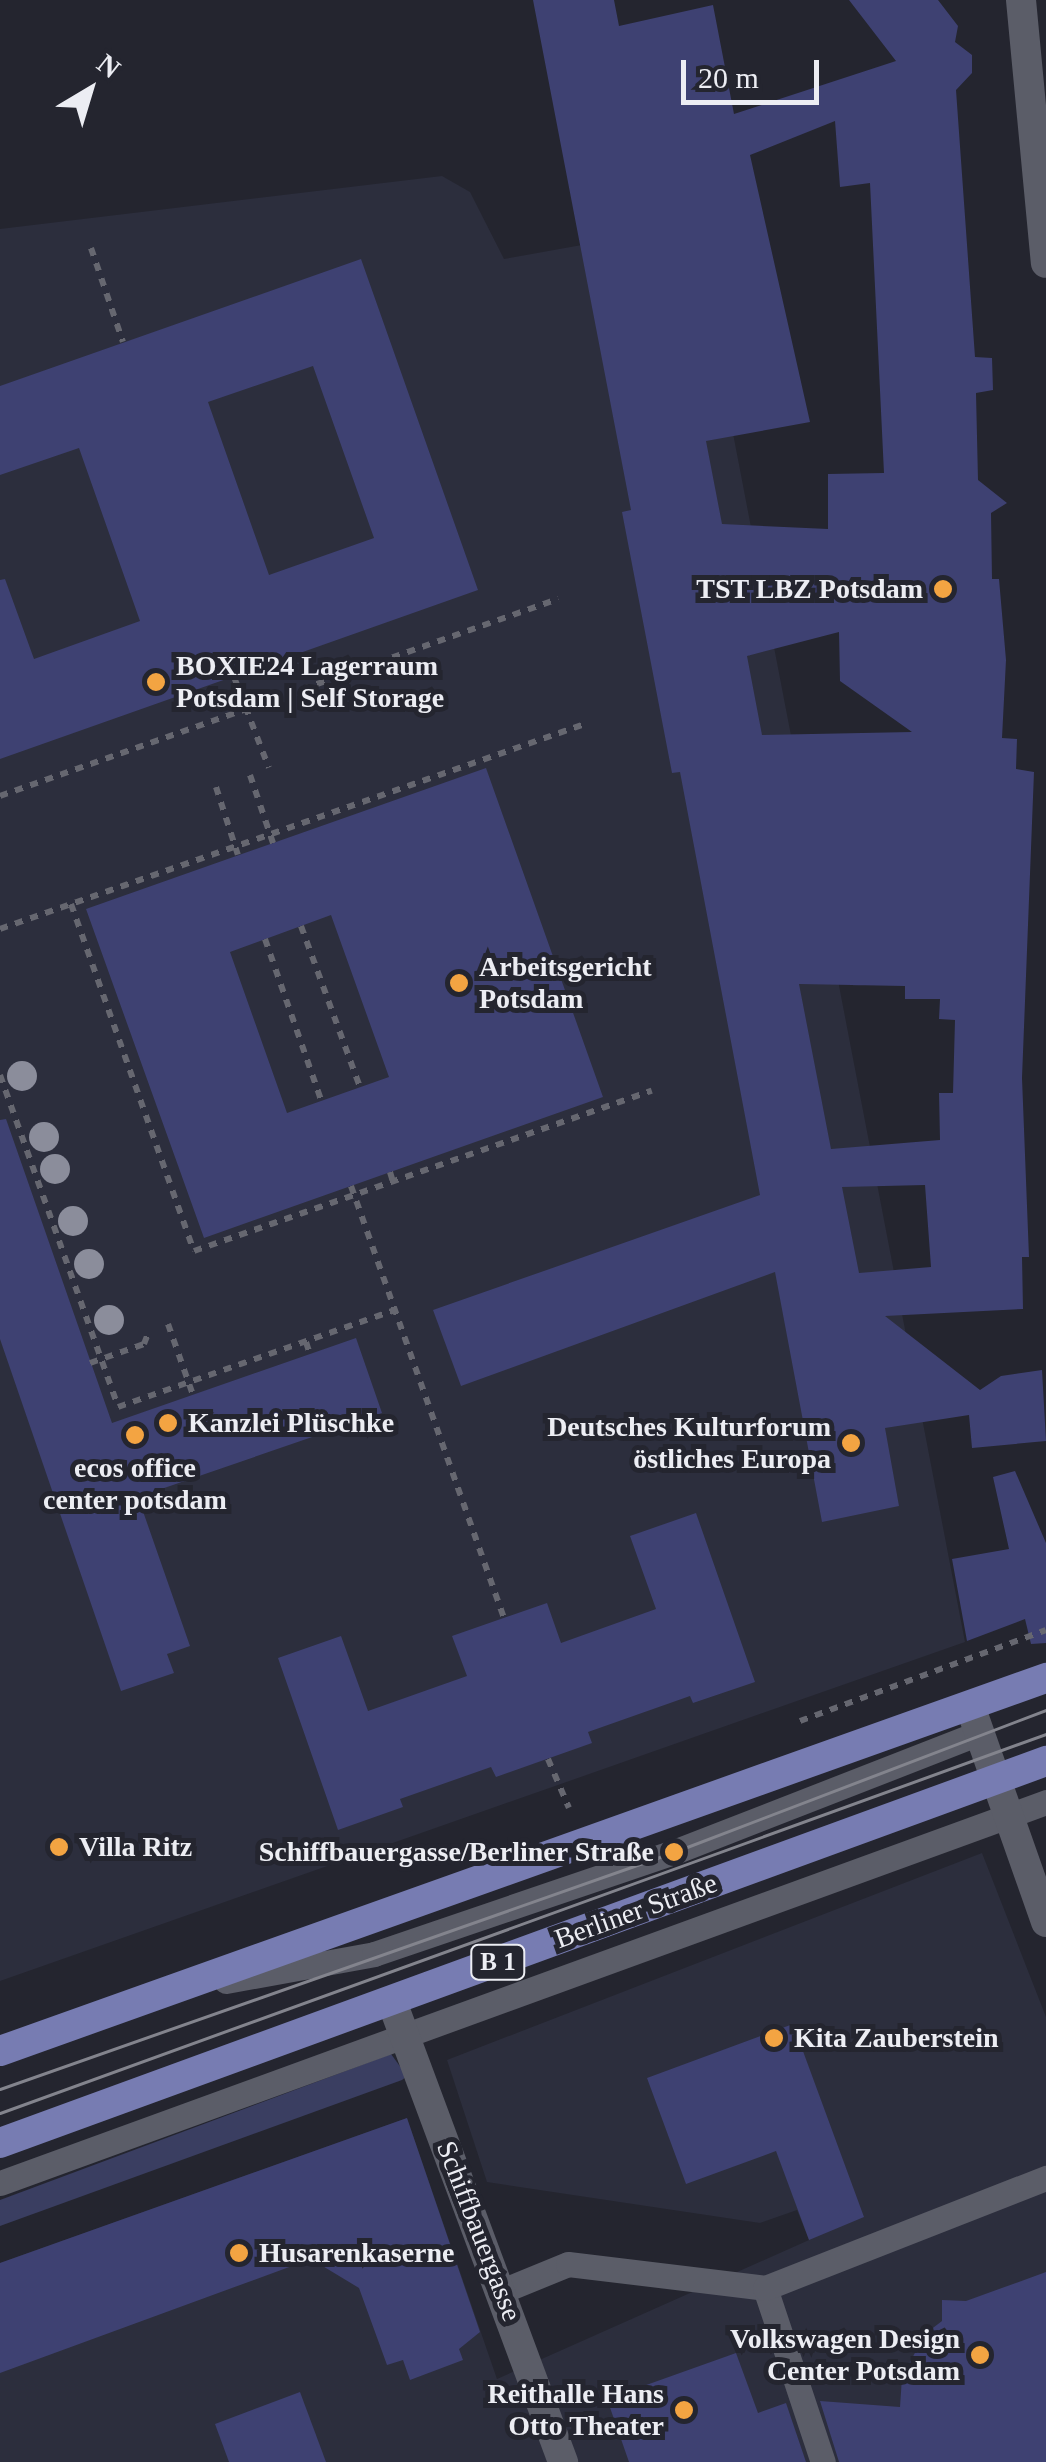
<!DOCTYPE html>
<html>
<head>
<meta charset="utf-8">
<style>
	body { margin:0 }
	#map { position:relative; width:1046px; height:2462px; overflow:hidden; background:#24252f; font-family:Georgia,serif }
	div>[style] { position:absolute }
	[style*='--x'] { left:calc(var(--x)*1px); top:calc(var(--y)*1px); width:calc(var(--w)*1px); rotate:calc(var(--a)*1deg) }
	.built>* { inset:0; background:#2c2e3d }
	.green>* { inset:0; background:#3a3e61 }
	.building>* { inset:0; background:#3e4172 }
	.path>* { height:6px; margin-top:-3px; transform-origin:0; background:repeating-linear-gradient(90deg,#666770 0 8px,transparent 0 16px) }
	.lane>* { height:25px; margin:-12.5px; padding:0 12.5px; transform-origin:12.5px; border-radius:12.5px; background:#5b5d68 }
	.street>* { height:30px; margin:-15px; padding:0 15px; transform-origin:15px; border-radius:15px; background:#5b5d68 }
	.primary>* { height:30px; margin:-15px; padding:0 15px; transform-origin:15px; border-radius:15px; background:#777cb2 }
	.tram>* { height:2.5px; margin:-1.25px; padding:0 1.25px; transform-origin:1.25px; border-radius:1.25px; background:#83848d }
	.trees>* { width:30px; height:30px; margin:-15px; border-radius:50%; background:#8b8d9b }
	.dots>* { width:28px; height:28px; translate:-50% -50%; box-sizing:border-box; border:5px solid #24252f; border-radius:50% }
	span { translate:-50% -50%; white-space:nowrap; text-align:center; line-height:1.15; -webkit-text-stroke:10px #24252f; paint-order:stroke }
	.shield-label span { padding:2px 8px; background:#24252f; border:2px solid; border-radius:8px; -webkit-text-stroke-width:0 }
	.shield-label { font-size:25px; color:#ecedf3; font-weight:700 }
	.poi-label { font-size:28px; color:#ecedf3; font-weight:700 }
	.right { translate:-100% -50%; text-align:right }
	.left { translate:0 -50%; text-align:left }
	.street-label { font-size:28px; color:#ecedf3 }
	.north { position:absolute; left:40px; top:40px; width:100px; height:100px; -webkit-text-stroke:8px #24252f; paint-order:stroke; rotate:38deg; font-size:28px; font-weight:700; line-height:40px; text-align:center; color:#ecedf3 }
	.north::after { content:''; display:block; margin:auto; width:35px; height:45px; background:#ecedf3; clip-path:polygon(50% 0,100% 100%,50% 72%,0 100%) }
	.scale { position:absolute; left:681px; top:60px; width:138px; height:45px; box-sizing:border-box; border:5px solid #ecedf3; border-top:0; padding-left:12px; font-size:30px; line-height:35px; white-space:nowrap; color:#ecedf3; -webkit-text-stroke:8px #24252f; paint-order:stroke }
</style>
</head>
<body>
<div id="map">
	<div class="built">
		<div style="clip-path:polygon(442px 176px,470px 192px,504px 259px,693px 225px,965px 1642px,0 1981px,0 229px)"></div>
		<div style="clip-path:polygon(982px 1853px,1046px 2017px,1046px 2462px,0 2462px,0 2263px,407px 2118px,497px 2379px,809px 2240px,797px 2210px,760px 2223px,487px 2182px,447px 2060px)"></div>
	</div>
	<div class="green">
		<div style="clip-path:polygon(391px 2054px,407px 2076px,402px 2080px,0 2226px,0 2200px)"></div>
	</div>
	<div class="building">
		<div style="clip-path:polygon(evenodd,533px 0,614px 0,619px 26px,713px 5px,734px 114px,896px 61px,849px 0,938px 0,958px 26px,955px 42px,972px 55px,972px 73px,956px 90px,975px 357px,992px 358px,993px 390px,976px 393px,978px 480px,1007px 503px,991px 513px,992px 579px,999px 579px,1006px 660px,1002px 738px,1017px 739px,1016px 769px,1034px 772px,1022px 1078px,1029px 1257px,1022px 1257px,1023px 1309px,885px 1316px,980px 1390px,1001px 1376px,1042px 1370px,1046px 1441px,972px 1448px,969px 1415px,885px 1428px,899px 1506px,822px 1522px,775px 1272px,461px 1386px,433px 1310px,760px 1195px,680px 772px,672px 773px,645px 632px,622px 512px,631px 510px,533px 0,835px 121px,840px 187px,870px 183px,884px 473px,828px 474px,828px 529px,722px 524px,706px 441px,810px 422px,750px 155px,835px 121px,533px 0,839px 632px,840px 681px,912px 732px,762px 735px,747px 656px,839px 632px,533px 0,799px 984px,905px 986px,905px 999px,940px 999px,939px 1019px,955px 1020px,953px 1093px,939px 1093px,940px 1140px,831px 1149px,799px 984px,533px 0,925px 1185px,931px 1267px,859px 1273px,842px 1187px,925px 1185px)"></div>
		<div style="clip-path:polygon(evenodd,361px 259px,478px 590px,0 759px,0 580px,5px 579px,34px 659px,140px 621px,79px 448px,0 475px,0 386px,361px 259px,313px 366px,374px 538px,269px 575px,208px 402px,313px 366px)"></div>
		<div style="clip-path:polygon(evenodd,486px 768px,603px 1097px,204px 1238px,86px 909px,486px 768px,331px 915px,389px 1077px,287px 1113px,230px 952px,331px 915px)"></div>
		<div style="clip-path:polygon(6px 1119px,112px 1423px,356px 1338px,382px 1413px,138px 1497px,190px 1646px,167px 1654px,174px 1673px,121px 1691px,0 1339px,0 1120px)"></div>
		<div style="clip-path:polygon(1015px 1471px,1046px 1543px,1046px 1643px,1031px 1644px,1025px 1619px,967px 1641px,952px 1559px,1009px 1549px,993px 1477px)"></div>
		<div style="clip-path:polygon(696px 1513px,755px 1682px,693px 1703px,690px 1696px,588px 1732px,592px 1743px,496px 1777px,491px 1767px,400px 1799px,403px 1807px,338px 1830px,278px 1658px,341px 1636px,368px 1711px,467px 1676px,452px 1636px,547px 1603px,561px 1643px,656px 1609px,630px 1536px)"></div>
		<div style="clip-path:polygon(793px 2024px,864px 2217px,809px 2240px,776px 2151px,686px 2184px,647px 2078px)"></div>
		<div style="clip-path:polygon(407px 2118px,480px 2332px,459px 2349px,463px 2360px,410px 2380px,403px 2360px,387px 2365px,359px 2288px,311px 2259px,0 2373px,0 2263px)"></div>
		<div style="clip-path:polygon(1046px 2272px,1046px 2462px,839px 2462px,820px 2401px,900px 2407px,902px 2377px,925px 2334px,942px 2321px,942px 2300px,966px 2301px)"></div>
		<div style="clip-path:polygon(736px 2353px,758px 2413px,786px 2403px,806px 2462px,629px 2462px,607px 2399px)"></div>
		<div style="clip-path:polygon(300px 2392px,326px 2462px,229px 2462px,215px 2424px)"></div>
	</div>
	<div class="path">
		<div style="--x:91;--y:248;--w:99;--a:71.2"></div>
		<div style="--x:234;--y:677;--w:97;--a:69"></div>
		<div style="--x:250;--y:775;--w:72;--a:71.3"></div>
		<div style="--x:216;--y:787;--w:71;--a:72.1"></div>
		<div style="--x:0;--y:796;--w:592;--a:-19.45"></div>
		<div style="--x:71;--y:904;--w:368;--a:70.5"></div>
		<div style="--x:194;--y:1251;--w:485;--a:-19.3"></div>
		<div style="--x:301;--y:926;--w:171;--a:69.9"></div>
		<div style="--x:0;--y:929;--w:617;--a:-19.32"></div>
		<div style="--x:265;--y:939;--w:170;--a:70.8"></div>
		<div style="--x:0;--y:1075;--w:352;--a:70.4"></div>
		<div style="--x:118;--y:1407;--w:293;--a:-19.3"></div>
		<div style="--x:390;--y:1172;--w:10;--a:73"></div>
		<div style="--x:351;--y:1186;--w:458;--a:70.5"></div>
		<div style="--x:168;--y:1324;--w:75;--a:70.6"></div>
		<div style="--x:306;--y:1342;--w:13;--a:72"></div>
		<div style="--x:90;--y:1363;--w:57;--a:-19.4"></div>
		<div style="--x:144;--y:1344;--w:14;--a:-69"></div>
		<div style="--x:800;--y:1721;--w:262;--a:-20.3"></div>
		<div style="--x:548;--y:1759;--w:53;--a:66.8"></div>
	</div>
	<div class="lane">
		<div style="--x:226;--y:1981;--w:150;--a:-10.3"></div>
		<div style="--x:374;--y:1954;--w:317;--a:-18.8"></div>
		<div style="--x:674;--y:1852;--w:327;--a:-21.3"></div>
		<div style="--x:0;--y:2183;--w:1113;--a:-20.01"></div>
		<div style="--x:765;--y:2288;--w:183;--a:71.6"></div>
		<div style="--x:502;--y:2291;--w:71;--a:-22.2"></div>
		<div style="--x:568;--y:2264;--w:198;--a:6.9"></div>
		<div style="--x:765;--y:2288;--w:302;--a:-21.4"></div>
	</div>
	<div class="street">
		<div style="--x:1021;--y:0;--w:264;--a:84.6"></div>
		<div style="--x:970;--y:1706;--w:229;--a:70.6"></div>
		<div style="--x:392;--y:2002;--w:491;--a:69.6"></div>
	</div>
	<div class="primary">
		<div style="--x:0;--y:2051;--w:1111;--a:-19.63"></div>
		<div style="--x:0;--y:2143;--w:1114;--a:-20.06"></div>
	</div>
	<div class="tram">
		<div style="--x:0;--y:2089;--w:714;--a:-19.37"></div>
		<div style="--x:674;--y:1852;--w:398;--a:-20.9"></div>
		<div style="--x:0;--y:2113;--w:1113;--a:-19.92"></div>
	</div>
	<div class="trees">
		<div style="left:22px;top:1076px"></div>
		<div style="left:44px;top:1137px"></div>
		<div style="left:55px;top:1169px"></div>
		<div style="left:73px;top:1221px"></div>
		<div style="left:89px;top:1264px"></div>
		<div style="left:109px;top:1320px"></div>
	</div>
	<div class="dots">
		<div style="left:943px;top:589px;background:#f3a442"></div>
		<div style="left:156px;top:682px;background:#f3a442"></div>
		<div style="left:459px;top:983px;background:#f3a442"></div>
		<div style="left:168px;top:1423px;background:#f3a442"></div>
		<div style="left:135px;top:1435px;background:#f3a442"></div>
		<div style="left:851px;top:1443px;background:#f3a442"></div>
		<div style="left:59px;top:1847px;background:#f3a442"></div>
		<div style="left:674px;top:1852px;background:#f3a442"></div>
		<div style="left:774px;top:2038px;background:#f3a442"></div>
		<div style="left:239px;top:2253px;background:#f3a442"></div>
		<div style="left:980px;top:2355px;background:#f3a442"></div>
		<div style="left:684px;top:2410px;background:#f3a442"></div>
	</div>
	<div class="shield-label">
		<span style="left:498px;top:1962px">B 1</span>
	</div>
	<div class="poi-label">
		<span class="right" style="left:923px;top:589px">TST LBZ Potsdam</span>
		<span class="left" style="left:176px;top:682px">BOXIE24 Lagerraum<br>Potsdam | Self Storage</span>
		<span class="left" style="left:479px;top:983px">Arbeitsgericht<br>Potsdam</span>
		<span class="left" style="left:188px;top:1423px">Kanzlei Plüschke</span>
		<span class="right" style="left:831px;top:1443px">Deutsches Kulturforum<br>östliches Europa</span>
		<span style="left:135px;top:1484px">ecos office<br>center potsdam</span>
		<span class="left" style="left:79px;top:1847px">Villa Ritz</span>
		<span class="right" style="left:654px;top:1852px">Schiffbauergasse/Berliner Straße</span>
		<span class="left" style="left:794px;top:2038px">Kita Zauberstein</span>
		<span class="left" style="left:259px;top:2253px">Husarenkaserne</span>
		<span class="right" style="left:960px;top:2355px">Volkswagen Design<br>Center Potsdam</span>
		<span class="right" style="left:664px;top:2410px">Reithalle Hans<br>Otto Theater</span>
	</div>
	<div class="street-label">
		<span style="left:636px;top:1911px;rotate:-20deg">Berliner Straße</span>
		<span style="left:479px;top:2231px;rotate:69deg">Schiffbauergasse</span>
	</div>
	<div class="north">N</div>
	<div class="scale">20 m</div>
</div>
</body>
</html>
